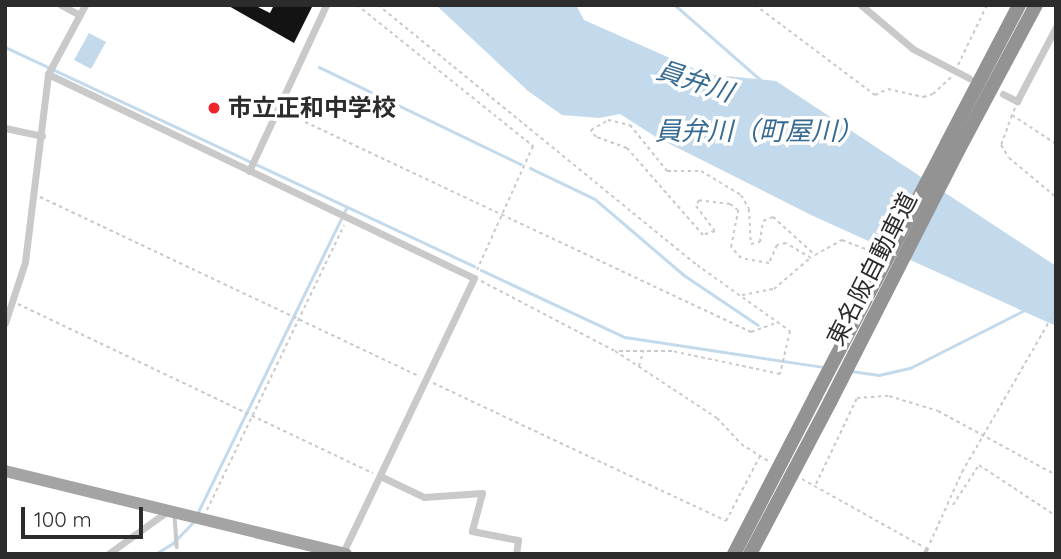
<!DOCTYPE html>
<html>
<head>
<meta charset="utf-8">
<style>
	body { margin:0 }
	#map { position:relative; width:1061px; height:559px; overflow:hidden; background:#fff; font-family:Quicksand,"Noto Sans JP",sans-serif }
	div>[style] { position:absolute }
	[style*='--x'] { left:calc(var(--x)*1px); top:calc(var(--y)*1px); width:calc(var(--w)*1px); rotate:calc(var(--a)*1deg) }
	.water>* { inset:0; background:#c3daec }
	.stream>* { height:2.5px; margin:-1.25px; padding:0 1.25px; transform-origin:1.25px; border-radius:1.25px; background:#c3daec }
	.building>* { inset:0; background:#131313 }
	.path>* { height:2px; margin-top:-1px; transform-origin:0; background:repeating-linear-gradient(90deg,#c9c9c9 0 3.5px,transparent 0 7px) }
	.lane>* { height:3.5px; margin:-1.75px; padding:0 1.75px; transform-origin:1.75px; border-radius:1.75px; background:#c9c9c9 }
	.street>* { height:7px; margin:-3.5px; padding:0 3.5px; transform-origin:3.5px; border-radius:3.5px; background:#c9c9c9 }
	.primary>* { height:12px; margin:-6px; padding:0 6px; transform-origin:6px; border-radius:6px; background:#a4a4a4 }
	.highway>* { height:14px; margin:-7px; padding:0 7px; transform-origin:7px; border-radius:7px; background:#939393 }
	.path-bridge>* { height:2px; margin-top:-1px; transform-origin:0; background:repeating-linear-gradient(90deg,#c9c9c9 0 3.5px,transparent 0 7px) }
	.highway-bridge>* { height:14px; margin:-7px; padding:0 7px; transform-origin:7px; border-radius:7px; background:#939393 }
	.dots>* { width:19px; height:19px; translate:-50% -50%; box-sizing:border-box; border:4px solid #fff; border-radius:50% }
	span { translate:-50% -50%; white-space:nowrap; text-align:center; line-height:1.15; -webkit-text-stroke:7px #fff; paint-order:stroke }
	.poi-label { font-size:24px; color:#2c2c2c; font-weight:700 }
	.left { translate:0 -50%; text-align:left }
	.street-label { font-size:24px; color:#2c2c2c }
	.water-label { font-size:26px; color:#376a91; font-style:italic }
	.frame { position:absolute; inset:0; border:7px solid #2c2c2c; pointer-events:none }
	.scale { position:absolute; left:21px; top:507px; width:122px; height:32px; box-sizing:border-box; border:4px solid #2c2c2c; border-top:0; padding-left:9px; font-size:21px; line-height:24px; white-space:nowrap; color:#2c2c2c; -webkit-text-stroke:5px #fff; paint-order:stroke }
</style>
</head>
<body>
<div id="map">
	<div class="water">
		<div style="clip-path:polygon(436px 5px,576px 5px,584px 20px,706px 74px,776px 81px,1056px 266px,1056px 326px,811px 215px,656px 137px,620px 114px,599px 118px,562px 115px,528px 91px)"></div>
		<div style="clip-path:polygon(89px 33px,106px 42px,91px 69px,74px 60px)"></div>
	</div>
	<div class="stream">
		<div style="--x:675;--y:5;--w:116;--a:41.1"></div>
		<div style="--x:5;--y:47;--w:518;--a:25.03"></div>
		<div style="--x:319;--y:67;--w:224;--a:25.7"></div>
		<div style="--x:530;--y:168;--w:72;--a:25.5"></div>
		<div style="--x:595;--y:199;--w:117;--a:40.5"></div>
		<div style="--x:684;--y:275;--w:89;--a:34"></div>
		<div style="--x:481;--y:270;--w:159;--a:25"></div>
		<div style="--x:625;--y:337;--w:201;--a:8.6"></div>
		<div style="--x:851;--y:371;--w:28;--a:8"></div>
		<div style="--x:879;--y:375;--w:32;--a:-13"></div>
		<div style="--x:910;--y:368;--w:133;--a:-26.8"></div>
		<div style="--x:197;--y:514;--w:340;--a:-64"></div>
		<div style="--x:155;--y:554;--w:21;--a:-31"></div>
		<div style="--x:173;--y:543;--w:32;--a:-46"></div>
	</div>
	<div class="building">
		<div style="clip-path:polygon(227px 5px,254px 5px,270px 13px,274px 5px,313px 5px,294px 43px)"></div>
	</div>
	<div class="path">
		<div style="--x:357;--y:5;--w:226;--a:38.7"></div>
		<div style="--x:533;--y:146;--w:136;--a:114.3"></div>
		<div style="--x:378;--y:5;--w:412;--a:39.2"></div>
		<div style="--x:697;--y:265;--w:114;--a:35.4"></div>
		<div style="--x:790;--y:331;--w:44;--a:103.1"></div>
		<div style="--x:780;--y:374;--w:110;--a:-168"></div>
		<div style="--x:672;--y:351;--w:57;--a:180"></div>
		<div style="--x:755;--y:5;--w:150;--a:36.9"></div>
		<div style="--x:875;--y:95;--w:14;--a:-25"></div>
		<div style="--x:888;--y:89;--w:36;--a:13"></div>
		<div style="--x:923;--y:97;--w:10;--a:-17"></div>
		<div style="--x:933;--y:94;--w:26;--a:-43"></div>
		<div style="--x:958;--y:65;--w:67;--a:-64.2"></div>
		<div style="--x:1015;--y:108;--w:8;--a:113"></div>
		<div style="--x:1012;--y:115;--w:53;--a:33.4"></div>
		<div style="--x:286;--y:113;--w:514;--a:25.22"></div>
		<div style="--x:751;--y:332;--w:29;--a:-20"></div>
		<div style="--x:1012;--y:115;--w:32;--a:110"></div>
		<div style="--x:1001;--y:145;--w:15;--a:58"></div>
		<div style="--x:1009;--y:158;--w:61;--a:39.7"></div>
		<div style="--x:40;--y:197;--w:418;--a:25.3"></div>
		<div style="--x:815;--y:255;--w:31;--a:-29"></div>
		<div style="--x:842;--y:240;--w:36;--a:21"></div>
		<div style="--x:811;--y:258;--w:29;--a:-149"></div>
		<div style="--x:786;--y:243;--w:9;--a:167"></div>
		<div style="--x:777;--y:245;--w:20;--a:114"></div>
		<div style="--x:769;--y:263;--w:28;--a:-170"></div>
		<div style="--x:741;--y:258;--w:15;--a:-132"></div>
		<div style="--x:731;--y:247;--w:38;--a:-79"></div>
		<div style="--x:738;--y:210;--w:10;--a:-143"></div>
		<div style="--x:730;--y:204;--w:31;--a:-173"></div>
		<div style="--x:699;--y:200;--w:7;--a:117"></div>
		<div style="--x:696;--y:206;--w:31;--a:53"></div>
		<div style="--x:715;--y:231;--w:13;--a:162"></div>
		<div style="--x:703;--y:235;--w:116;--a:-131.1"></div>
		<div style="--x:627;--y:148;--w:33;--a:-160"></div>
		<div style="--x:596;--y:137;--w:9;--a:-126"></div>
		<div style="--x:591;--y:130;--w:20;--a:-30"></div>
		<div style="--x:608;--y:120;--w:23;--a:13"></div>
		<div style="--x:630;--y:125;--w:59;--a:51.2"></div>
		<div style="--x:667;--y:171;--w:34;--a:0"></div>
		<div style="--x:701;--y:171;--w:47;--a:31"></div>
		<div style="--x:741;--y:195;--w:16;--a:60"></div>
		<div style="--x:749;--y:209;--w:35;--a:87"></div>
		<div style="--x:751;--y:244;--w:9;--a:-13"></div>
		<div style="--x:760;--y:242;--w:21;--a:-82"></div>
		<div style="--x:763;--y:221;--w:11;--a:-22"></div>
		<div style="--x:773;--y:217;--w:57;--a:42.1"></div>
		<div style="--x:481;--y:281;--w:151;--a:27.6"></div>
		<div style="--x:615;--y:351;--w:122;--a:33.3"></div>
		<div style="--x:717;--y:418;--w:35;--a:47"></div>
		<div style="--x:741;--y:444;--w:32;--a:32"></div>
		<div style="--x:742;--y:295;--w:33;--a:-11"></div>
		<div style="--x:774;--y:289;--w:48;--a:-40.7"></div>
		<div style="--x:18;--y:304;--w:393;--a:25.5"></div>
		<div style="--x:639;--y:366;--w:15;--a:-74"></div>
		<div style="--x:433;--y:383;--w:324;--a:25.2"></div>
		<div style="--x:726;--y:521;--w:73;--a:-62.4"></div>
		<div style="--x:802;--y:479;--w:137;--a:29.2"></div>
		<div style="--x:816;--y:484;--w:95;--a:-64.5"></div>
		<div style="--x:857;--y:398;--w:32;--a:-4"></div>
		<div style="--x:889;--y:396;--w:51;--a:17"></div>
		<div style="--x:938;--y:411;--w:134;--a:28.5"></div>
		<div style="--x:953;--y:505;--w:48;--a:-57"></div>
		<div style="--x:979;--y:465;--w:92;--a:33.5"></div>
		<div style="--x:207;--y:510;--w:316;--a:-64.3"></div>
		<div style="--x:930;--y:543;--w:78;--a:-65.7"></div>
	</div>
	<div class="lane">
		<div style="--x:175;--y:516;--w:31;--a:86"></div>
		<div style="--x:925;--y:554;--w:5;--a:-68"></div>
	</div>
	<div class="street">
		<div style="--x:61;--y:5;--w:21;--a:28"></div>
		<div style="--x:861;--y:5;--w:68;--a:40.2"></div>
		<div style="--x:913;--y:49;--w:63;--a:27.4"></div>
		<div style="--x:48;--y:74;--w:472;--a:25.6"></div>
		<div style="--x:474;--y:278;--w:305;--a:115.5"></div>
		<div style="--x:1003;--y:94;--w:16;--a:27"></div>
		<div style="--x:1017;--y:101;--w:84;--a:-62.2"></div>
		<div style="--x:5;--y:128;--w:38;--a:12"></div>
		<div style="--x:249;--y:171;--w:183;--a:-65.1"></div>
		<div style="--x:5;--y:323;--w:64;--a:-71.8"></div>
		<div style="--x:25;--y:262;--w:189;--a:-83"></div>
		<div style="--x:48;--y:74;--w:78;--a:-61.8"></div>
		<div style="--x:380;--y:476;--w:49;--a:25.5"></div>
		<div style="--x:424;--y:497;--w:58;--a:-3.9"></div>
		<div style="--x:482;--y:493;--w:39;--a:105"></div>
		<div style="--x:472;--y:531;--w:47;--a:11.1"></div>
		<div style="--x:518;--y:540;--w:14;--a:98"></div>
		<div style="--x:108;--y:554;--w:75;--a:-35.8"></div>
	</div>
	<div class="primary">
		<div style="--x:5;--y:471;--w:351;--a:13.7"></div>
	</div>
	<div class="highway">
		<div style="--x:947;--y:143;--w:156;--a:-62.4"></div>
		<div style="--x:959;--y:149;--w:163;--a:-61.9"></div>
		<div style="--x:734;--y:554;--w:179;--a:-62.7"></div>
		<div style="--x:750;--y:554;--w:172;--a:-62.2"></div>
	</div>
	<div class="path-bridge">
		<div style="--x:962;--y:472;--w:187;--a:-59.9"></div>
	</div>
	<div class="highway-bridge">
		<div style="--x:816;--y:395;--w:284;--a:-62.5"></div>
		<div style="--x:830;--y:402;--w:284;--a:-63"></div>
	</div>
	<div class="dots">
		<div style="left:214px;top:108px;background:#ed242a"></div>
	</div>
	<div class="poi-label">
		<span class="left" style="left:228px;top:108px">市立正和中学校</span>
	</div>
	<div class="street-label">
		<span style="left:872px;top:269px;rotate:-63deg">東名阪自動車道</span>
	</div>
	<div class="water-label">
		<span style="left:695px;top:81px;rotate:18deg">員弁川</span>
		<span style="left:759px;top:131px">員弁川（町屋川）</span>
	</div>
	<div class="frame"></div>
	<div class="scale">100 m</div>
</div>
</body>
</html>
